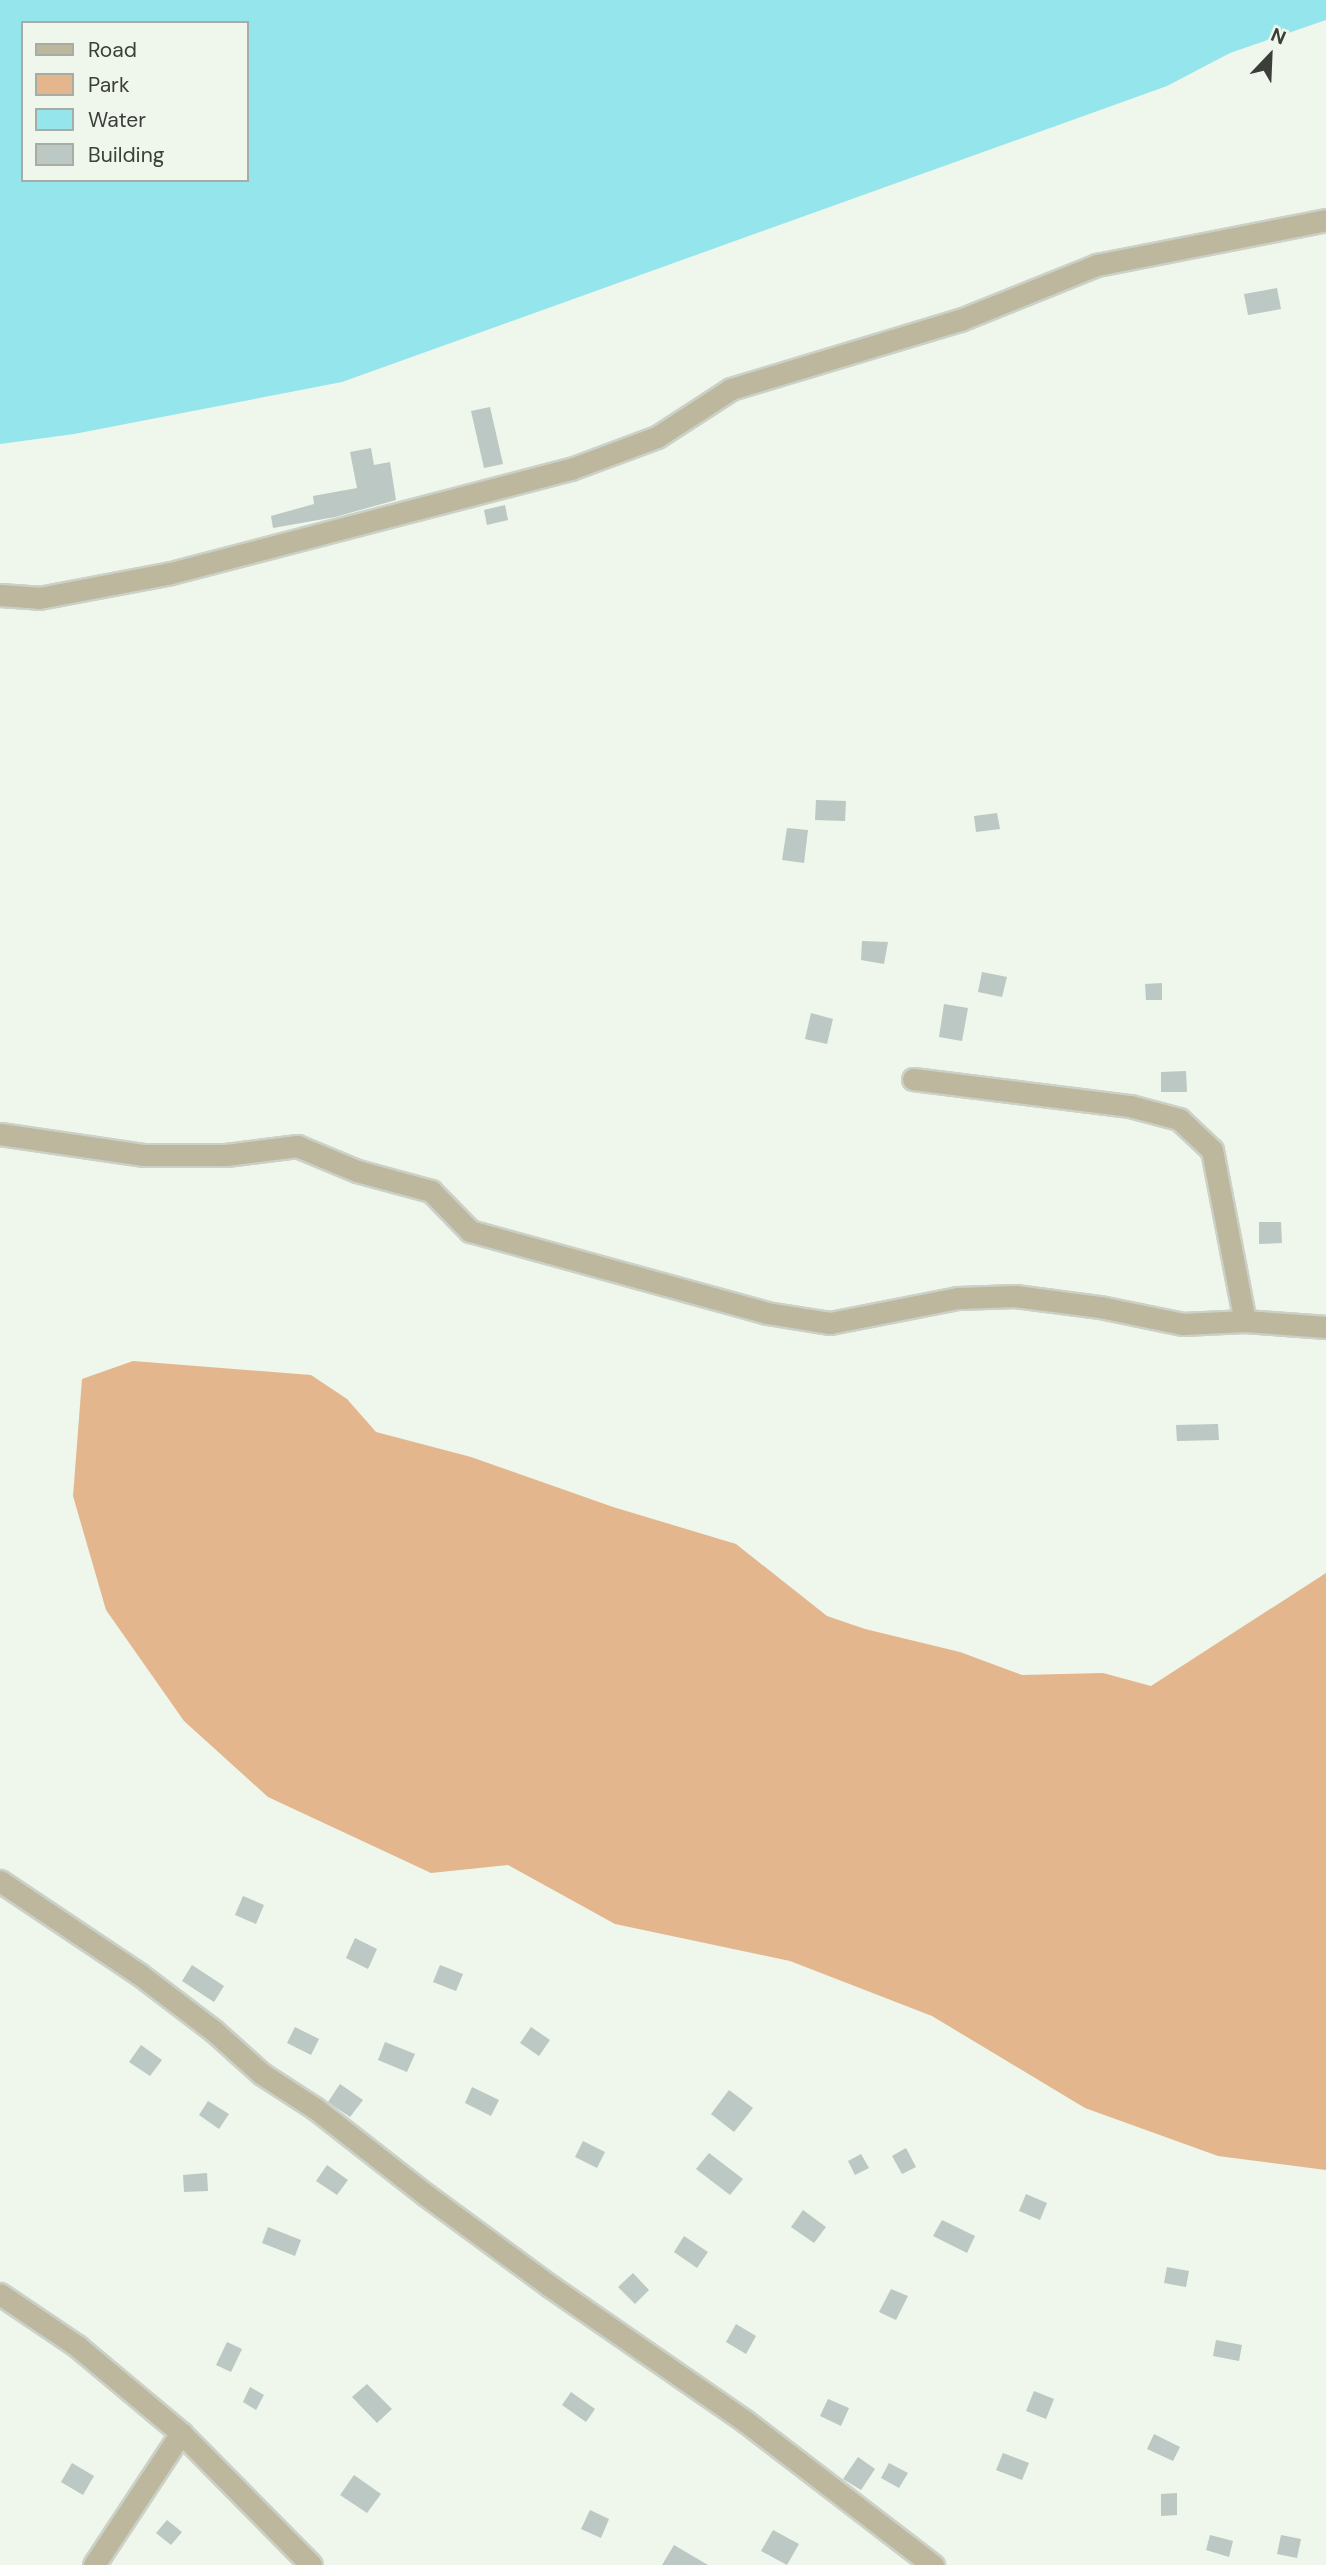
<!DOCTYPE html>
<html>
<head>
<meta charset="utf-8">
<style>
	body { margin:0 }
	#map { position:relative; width:1326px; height:2565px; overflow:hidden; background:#eff6eb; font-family:"DM Sans",sans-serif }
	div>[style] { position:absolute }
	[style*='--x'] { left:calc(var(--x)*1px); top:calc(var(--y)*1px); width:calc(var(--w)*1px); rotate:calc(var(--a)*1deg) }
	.green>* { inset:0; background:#e3b68e }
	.water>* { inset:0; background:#94e5ec }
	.building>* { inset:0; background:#bbc8c3 }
	.roads { filter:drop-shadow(2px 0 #cbd1c7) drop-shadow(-2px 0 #cbd1c7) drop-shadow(0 2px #cbd1c7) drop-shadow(0 -2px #cbd1c7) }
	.minor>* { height:21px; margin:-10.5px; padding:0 10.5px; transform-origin:10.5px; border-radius:10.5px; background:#bcb79d }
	span { translate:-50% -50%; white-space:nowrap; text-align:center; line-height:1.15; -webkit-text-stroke:5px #eff6eb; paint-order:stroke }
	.legend { position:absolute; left:21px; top:21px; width:228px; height:161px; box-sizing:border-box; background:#eff6eb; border:2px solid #a7aca4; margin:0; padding:9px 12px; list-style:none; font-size:21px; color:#3b3e39 }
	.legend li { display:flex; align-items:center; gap:14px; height:35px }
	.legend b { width:35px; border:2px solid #a7aca4 }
	.north { position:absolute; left:1235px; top:21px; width:70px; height:70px; -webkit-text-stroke:5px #eff6eb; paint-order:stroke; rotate:23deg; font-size:19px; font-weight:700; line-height:28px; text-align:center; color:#3b3e39 }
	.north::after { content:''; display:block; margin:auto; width:24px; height:32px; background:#3b3e39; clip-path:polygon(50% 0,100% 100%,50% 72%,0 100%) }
</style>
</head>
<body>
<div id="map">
	<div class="green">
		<div style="clip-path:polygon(133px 1361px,311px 1375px,347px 1399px,376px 1432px,471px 1457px,613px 1507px,736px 1544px,827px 1616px,865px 1629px,960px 1652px,1022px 1675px,1103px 1673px,1151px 1686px,1326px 1573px,1326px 2170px,1218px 2156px,1085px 2108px,932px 2016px,790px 1961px,615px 1924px,508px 1865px,431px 1873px,268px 1797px,184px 1721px,106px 1610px,73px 1496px,82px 1379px)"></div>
	</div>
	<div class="water">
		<div style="clip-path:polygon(evenodd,0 0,1326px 0,1326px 20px,1230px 53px,1167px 86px,342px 382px,74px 434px,0 444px,0 0,23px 23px,247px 23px,247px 180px,23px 180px,23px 23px)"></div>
	</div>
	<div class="building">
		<div style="clip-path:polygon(1277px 288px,1281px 309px,1248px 315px,1244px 294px)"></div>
		<div style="clip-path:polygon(490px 407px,503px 464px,484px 468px,471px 411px)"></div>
		<div style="clip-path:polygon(371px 448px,374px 465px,390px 462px,396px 500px,335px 517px,273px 528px,271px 516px,314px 504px,313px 496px,357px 488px,350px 452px)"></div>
		<div style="clip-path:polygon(505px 505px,508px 520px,487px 525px,484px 510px)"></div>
		<div style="clip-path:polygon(816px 800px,846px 801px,845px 821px,815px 820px)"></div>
		<div style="clip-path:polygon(997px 813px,1000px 829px,976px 832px,974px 816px)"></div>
		<div style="clip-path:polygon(787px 828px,808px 830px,804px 863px,782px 860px)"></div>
		<div style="clip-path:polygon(862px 941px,888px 942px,884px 964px,861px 960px)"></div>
		<div style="clip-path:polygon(982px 972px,1007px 977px,1002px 997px,978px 992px)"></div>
		<div style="clip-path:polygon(1162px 983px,1162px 1000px,1146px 1000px,1145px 984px)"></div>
		<div style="clip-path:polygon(944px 1004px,968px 1008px,962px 1041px,939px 1037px)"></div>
		<div style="clip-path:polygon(811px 1013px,833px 1019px,827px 1044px,805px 1039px)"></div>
		<div style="clip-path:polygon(1186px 1071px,1187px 1092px,1161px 1092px,1161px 1072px)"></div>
		<div style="clip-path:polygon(1259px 1222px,1281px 1222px,1282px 1243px,1259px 1244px)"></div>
		<div style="clip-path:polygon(1218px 1424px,1219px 1440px,1177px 1441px,1176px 1425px)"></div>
		<div style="clip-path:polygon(243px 1896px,264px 1905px,256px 1924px,235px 1915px)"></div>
		<div style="clip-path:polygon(355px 1938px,377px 1949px,368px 1969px,346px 1958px)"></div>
		<div style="clip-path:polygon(192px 1965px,224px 1986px,214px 2002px,182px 1981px)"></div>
		<div style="clip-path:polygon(440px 1965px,463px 1974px,456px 1991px,433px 1982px)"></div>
		<div style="clip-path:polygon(295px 2027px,319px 2039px,311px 2055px,287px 2043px)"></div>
		<div style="clip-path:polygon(531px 2027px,550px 2040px,539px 2056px,520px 2043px)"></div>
		<div style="clip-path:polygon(385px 2042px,415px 2054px,407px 2072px,378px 2060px)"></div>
		<div style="clip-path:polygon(141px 2045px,162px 2060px,150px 2076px,129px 2062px)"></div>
		<div style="clip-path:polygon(340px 2084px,363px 2100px,350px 2117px,328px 2102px)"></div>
		<div style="clip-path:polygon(472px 2087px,499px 2100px,491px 2116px,465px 2103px)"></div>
		<div style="clip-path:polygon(729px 2090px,753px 2108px,734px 2132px,711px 2114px)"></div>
		<div style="clip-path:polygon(208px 2101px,229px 2114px,219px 2129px,199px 2115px)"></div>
		<div style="clip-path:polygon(583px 2141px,605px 2152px,597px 2168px,575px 2157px)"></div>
		<div style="clip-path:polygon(906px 2148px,916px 2167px,902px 2174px,892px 2156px)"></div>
		<div style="clip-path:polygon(709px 2153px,743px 2179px,730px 2195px,696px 2169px)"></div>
		<div style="clip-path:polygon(861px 2154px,869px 2168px,855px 2175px,848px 2161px)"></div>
		<div style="clip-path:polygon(327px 2165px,348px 2180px,337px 2195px,316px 2181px)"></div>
		<div style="clip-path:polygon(207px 2173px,208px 2191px,184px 2192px,183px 2175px)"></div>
		<div style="clip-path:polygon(1026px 2194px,1047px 2203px,1040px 2220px,1019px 2211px)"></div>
		<div style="clip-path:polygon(803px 2210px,826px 2227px,814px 2243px,791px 2227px)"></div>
		<div style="clip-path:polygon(942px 2220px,975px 2236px,967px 2253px,933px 2236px)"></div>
		<div style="clip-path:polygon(268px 2227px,301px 2240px,295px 2256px,262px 2243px)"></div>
		<div style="clip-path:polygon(684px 2236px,708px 2252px,697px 2268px,674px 2252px)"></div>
		<div style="clip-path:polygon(1167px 2267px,1189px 2271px,1186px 2287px,1164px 2283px)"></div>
		<div style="clip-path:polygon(633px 2273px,649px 2290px,635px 2304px,618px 2287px)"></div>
		<div style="clip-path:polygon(891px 2289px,908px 2296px,896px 2320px,879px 2312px)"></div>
		<div style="clip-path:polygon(736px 2324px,756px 2336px,746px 2354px,726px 2342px)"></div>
		<div style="clip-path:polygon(1216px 2340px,1242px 2345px,1239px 2361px,1213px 2356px)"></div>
		<div style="clip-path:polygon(227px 2342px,242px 2349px,231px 2372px,216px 2365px)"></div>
		<div style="clip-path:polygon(367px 2384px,392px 2409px,377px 2423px,352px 2397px)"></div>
		<div style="clip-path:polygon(250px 2387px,264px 2395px,256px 2410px,243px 2402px)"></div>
		<div style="clip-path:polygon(1034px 2391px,1054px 2399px,1046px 2419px,1026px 2411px)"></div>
		<div style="clip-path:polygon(571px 2392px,595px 2409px,586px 2422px,562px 2405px)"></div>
		<div style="clip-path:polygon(828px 2399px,849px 2408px,841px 2426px,820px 2416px)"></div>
		<div style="clip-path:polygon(1154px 2434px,1180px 2447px,1173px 2461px,1147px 2449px)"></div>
		<div style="clip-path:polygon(1003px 2453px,1029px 2463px,1022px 2480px,996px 2470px)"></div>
		<div style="clip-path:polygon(858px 2457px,875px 2469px,861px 2490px,843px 2479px)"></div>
		<div style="clip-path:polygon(72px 2463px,94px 2476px,83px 2495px,61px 2482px)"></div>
		<div style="clip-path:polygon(889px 2463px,908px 2473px,899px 2488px,881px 2478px)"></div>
		<div style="clip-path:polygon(354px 2475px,381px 2494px,367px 2513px,340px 2495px)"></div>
		<div style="clip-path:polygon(1177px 2493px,1177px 2515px,1161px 2516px,1161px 2494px)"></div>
		<div style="clip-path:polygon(590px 2510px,609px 2519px,601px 2538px,581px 2529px)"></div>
		<div style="clip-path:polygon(167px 2520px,182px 2532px,171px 2545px,156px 2533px)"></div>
		<div style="clip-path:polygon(773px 2530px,799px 2544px,787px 2565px,761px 2551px)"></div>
		<div style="clip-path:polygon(1210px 2535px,1233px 2541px,1229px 2557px,1206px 2550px)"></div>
		<div style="clip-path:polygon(1281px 2535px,1301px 2539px,1297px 2558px,1277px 2554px)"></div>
		<div style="clip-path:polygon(674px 2545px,708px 2565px,662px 2565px)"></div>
	</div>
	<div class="roads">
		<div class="minor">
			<div style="--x:0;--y:595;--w:39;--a:4"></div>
			<div style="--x:39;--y:598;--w:134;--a:-10.7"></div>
			<div style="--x:171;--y:573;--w:413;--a:-14.6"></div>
			<div style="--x:571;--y:469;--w:92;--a:-20.4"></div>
			<div style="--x:657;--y:437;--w:88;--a:-33"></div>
			<div style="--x:731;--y:389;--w:239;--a:-16.8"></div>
			<div style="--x:960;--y:320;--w:148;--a:-21.9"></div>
			<div style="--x:1097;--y:265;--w:233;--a:-11.1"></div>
			<div style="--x:913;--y:1079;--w:219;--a:7.1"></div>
			<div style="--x:1130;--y:1106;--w:51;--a:14.9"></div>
			<div style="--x:1179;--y:1119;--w:45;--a:43.2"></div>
			<div style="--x:1212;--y:1150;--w:174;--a:79.1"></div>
			<div style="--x:1245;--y:1321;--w:81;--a:4.2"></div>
			<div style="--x:0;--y:1134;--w:146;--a:8.3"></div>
			<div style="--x:144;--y:1155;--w:82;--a:0"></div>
			<div style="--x:226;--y:1155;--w:72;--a:-7.2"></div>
			<div style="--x:297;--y:1146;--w:65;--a:22.6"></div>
			<div style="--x:357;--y:1171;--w:77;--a:15.1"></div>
			<div style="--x:431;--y:1191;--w:56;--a:45.7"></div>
			<div style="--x:470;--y:1231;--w:308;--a:15.4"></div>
			<div style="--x:767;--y:1313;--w:64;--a:9"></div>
			<div style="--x:830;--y:1323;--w:130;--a:-11.1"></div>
			<div style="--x:958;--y:1298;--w:57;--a:-2"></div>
			<div style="--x:1015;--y:1296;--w:86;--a:7.4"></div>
			<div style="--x:1100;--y:1307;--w:85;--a:11.6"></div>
			<div style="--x:1183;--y:1324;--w:62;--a:-2.8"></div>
			<div style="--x:0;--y:1881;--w:167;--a:33.8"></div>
			<div style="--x:139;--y:1974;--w:94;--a:37.2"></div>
			<div style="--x:214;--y:2031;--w:64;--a:41.9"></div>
			<div style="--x:262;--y:2074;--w:64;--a:32.9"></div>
			<div style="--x:316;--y:2109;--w:140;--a:38"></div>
			<div style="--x:426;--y:2195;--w:154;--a:36.3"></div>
			<div style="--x:550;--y:2286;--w:237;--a:34.7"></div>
			<div style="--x:745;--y:2421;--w:237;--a:37.5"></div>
			<div style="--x:0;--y:2294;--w:93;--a:34"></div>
			<div style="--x:77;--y:2346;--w:136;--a:39.9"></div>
			<div style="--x:181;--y:2433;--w:185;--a:45.4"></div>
			<div style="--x:94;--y:2565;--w:158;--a:-56.6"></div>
		</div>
	</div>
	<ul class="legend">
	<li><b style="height:9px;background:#bcb79d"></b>Road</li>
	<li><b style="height:19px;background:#e3b68e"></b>Park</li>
	<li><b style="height:19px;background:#94e5ec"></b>Water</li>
	<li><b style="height:19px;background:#bbc8c3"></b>Building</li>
	</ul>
	<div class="north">N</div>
</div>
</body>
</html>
